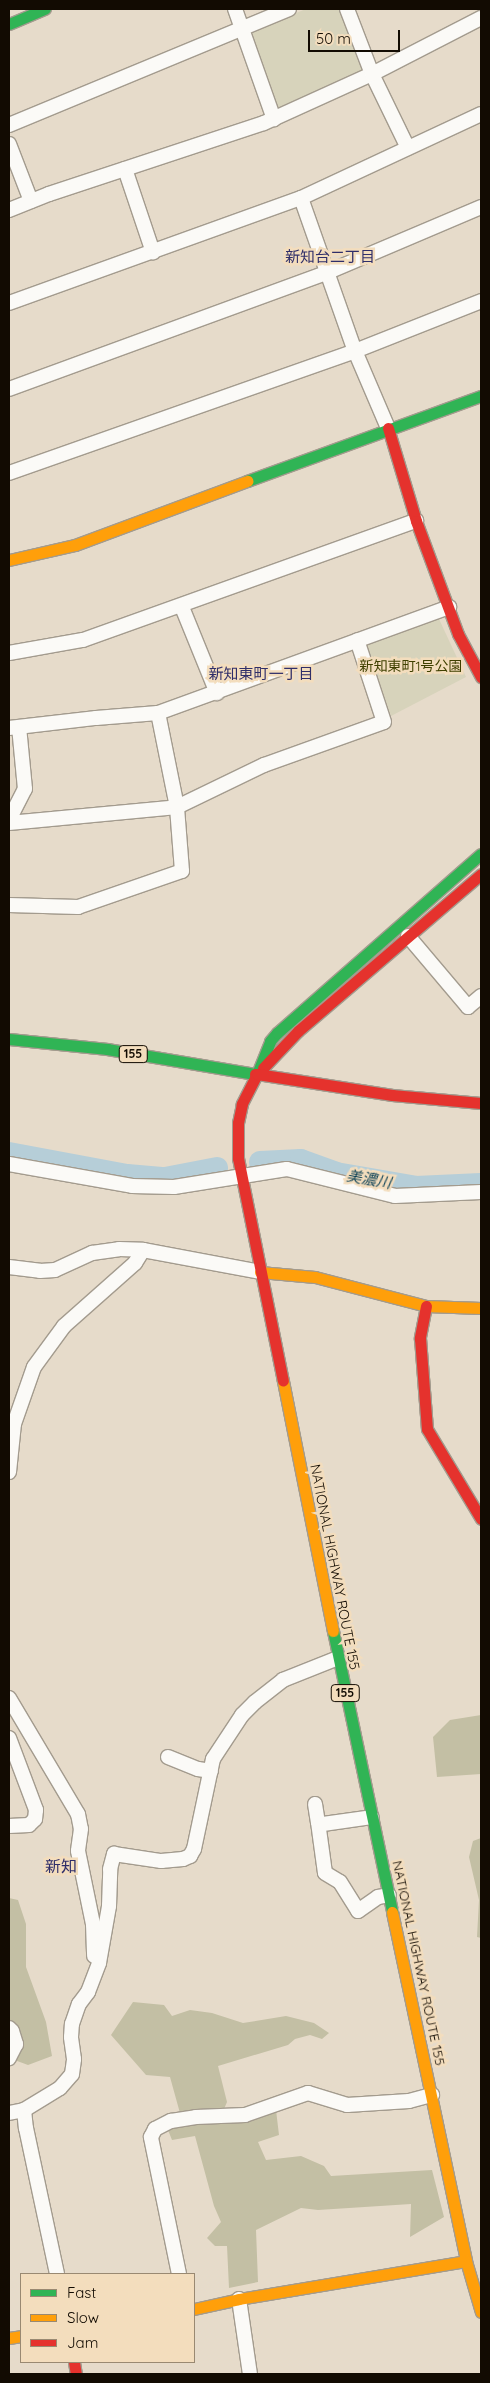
<!DOCTYPE html>
<html>
<head>
<meta charset="utf-8">
<style>
	body { margin:0 }
	#map { position:relative; width:490px; height:2383px; overflow:hidden; background:#e6dbca; font-family:Quicksand,"Noto Sans JP",sans-serif }
	div>[style] { position:absolute }
	[style*='--x'] { left:calc(var(--x)*1px); top:calc(var(--y)*1px); width:calc(var(--w)*1px); rotate:calc(var(--a)*1deg) }
	.green>* { inset:0; background:#d7d3bb }
	.forest>* { inset:0; background:#c3bfa4 }
	.river>* { height:22px; margin:-11px; padding:0 11px; transform-origin:11px; border-radius:11px; background:#b6ced8 }
	.roads { filter:drop-shadow(1px 0 #a39b8e) drop-shadow(-1px 0 #a39b8e) drop-shadow(0 1px #a39b8e) drop-shadow(0 -1px #a39b8e) }
	.street>* { height:14px; margin:-7px; padding:0 7px; transform-origin:7px; border-radius:7px; background:#fbfaf7 }
	.fast>* { height:11px; margin:-5.5px; padding:0 5.5px; transform-origin:5.5px; border-radius:5.5px; background:#30b455 }
	.slow>* { height:11px; margin:-5.5px; padding:0 5.5px; transform-origin:5.5px; border-radius:5.5px; background:#ff9f0a }
	.jam>* { height:11px; margin:-5.5px; padding:0 5.5px; transform-origin:5.5px; border-radius:5.5px; background:#e5322d }
	span { translate:-50% -50%; white-space:nowrap; text-align:center; line-height:1.15; -webkit-text-stroke:5px #f3ddbd; paint-order:stroke }
	.shield-label span { padding:1px 4px; background:#f3ddbd; border:1px solid; border-radius:4px; -webkit-text-stroke-width:0 }
	.shield-label { font-size:12px; color:#120b02; font-weight:700 }
	.park-label { font-size:14px; color:#3f4000 }
	.street-label { font-size:14px; color:#120b02 }
	.neighbourhood-label { font-size:15px; color:#2f2e69 }
	.water-label { font-size:15px; color:#093f55; font-style:italic }
	.quarter-label { font-size:16px; color:#2f2e69 }
	.frame { position:absolute; inset:0; border:10px solid #120b02; pointer-events:none }
	.legend { position:absolute; left:20px; top:2273px; width:175px; height:90px; box-sizing:border-box; background:#f3ddbd; border:1px solid #998972; margin:0; padding:6px 9px; list-style:none; font-size:15px; color:#120b02 }
	.legend li { display:flex; align-items:center; gap:10px; height:25px }
	.legend b { width:25px; border:1px solid #998972 }
	.scale { position:absolute; left:308px; top:30px; width:92px; height:22px; box-sizing:border-box; border:2px solid #120b02; border-top:0; padding-left:6px; font-size:15px; line-height:18px; white-space:nowrap; color:#120b02; -webkit-text-stroke:4px #f3ddbd; paint-order:stroke }
</style>
</head>
<body>
<div id="map">
	<div class="green">
		<div style="clip-path:polygon(306px 9px,346px 9px,366px 68px,281px 109px,276px 106px,252px 35px,254px 30px)"></div>
		<div style="clip-path:polygon(439px 619px,466px 677px,391px 716px,366px 644px)"></div>
	</div>
	<div class="forest">
		<div style="clip-path:polygon(481px 1715px,481px 1774px,437px 1777px,433px 1737px,450px 1720px)"></div>
		<div style="clip-path:polygon(481px 1838px,481px 1938px,477px 1937px,479px 1900px,469px 1857px,473px 1841px)"></div>
		<div style="clip-path:polygon(9px 1898px,18px 1900px,26px 1924px,26px 1967px,46px 2022px,52px 2056px,28px 2065px,9px 2058px)"></div>
		<div style="clip-path:polygon(133px 2002px,164px 2005px,172px 2016px,190px 2010px,212px 2013px,243px 2023px,286px 2016px,314px 2023px,329px 2033px,322px 2039px,310px 2035px,295px 2039px,288px 2045px,218px 2066px,227px 2102px,224px 2109px,276px 2110px,279px 2135px,258px 2142px,266px 2160px,301px 2156px,324px 2166px,331px 2176px,432px 2170px,444px 2217px,410px 2237px,411px 2204px,318px 2210px,301px 2208px,256px 2230px,258px 2282px,229px 2288px,227px 2246px,215px 2246px,207px 2238px,221px 2222px,214px 2206px,195px 2136px,172px 2140px,168px 2130px,183px 2124px,170px 2077px,146px 2075px,111px 2035px)"></div>
	</div>
	<div class="river">
		<div style="--x:9;--y:1153;--w:120;--a:10.6"></div>
		<div style="--x:127;--y:1175;--w:38;--a:5"></div>
		<div style="--x:165;--y:1178;--w:53;--a:-10.9"></div>
		<div style="--x:260;--y:1162;--w:41;--a:-2.8"></div>
		<div style="--x:301;--y:1160;--w:37;--a:20"></div>
		<div style="--x:336;--y:1173;--w:81;--a:9.9"></div>
		<div style="--x:416;--y:1187;--w:65;--a:-2.6"></div>
	</div>
	<div class="roads">
		<div class="street">
			<div style="--x:235;--y:9;--w:117;--a:70.5"></div>
			<div style="--x:347;--y:9;--w:70;--a:69"></div>
			<div style="--x:372;--y:74;--w:82;--a:64.1"></div>
			<div style="--x:9;--y:125;--w:303;--a:-22.5"></div>
			<div style="--x:9;--y:144;--w:61;--a:68.9"></div>
			<div style="--x:125;--y:169;--w:88;--a:71.4"></div>
			<div style="--x:301;--y:198;--w:162;--a:70.6"></div>
			<div style="--x:355;--y:351;--w:84;--a:66.8"></div>
			<div style="--x:9;--y:210;--w:43;--a:-21.8"></div>
			<div style="--x:49;--y:194;--w:226;--a:-18.3"></div>
			<div style="--x:264;--y:123;--w:119;--a:-24.4"></div>
			<div style="--x:372;--y:74;--w:123;--a:-27.2"></div>
			<div style="--x:9;--y:303;--w:310;--a:-19.8"></div>
			<div style="--x:301;--y:198;--w:199;--a:-25"></div>
			<div style="--x:9;--y:389;--w:340;--a:-20.1"></div>
			<div style="--x:328;--y:272;--w:166;--a:-23"></div>
			<div style="--x:9;--y:473;--w:367;--a:-19.4"></div>
			<div style="--x:355;--y:351;--w:136;--a:-21.6"></div>
			<div style="--x:182;--y:607;--w:93;--a:67.9"></div>
			<div style="--x:9;--y:653;--w:75;--a:-10"></div>
			<div style="--x:83;--y:640;--w:354;--a:-19.7"></div>
			<div style="--x:9;--y:728;--w:88;--a:-6.6"></div>
			<div style="--x:96;--y:718;--w:62;--a:-4.6"></div>
			<div style="--x:158;--y:713;--w:310;--a:-20"></div>
			<div style="--x:9;--y:820;--w:35;--a:-63"></div>
			<div style="--x:25;--y:789;--w:62;--a:-95.5"></div>
			<div style="--x:9;--y:823;--w:169;--a:-5.4"></div>
			<div style="--x:177;--y:807;--w:97;--a:-25.8"></div>
			<div style="--x:264;--y:765;--w:127;--a:-19.7"></div>
			<div style="--x:384;--y:722;--w:86;--a:-108.2"></div>
			<div style="--x:9;--y:905;--w:69;--a:1.7"></div>
			<div style="--x:78;--y:907;--w:110;--a:-19.1"></div>
			<div style="--x:182;--y:871;--w:64;--a:-94.5"></div>
			<div style="--x:177;--y:807;--w:96;--a:-101.4"></div>
			<div style="--x:408;--y:936;--w:93;--a:49.8"></div>
			<div style="--x:468;--y:1007;--w:17;--a:-40"></div>
			<div style="--x:9;--y:1164;--w:125;--a:10.1"></div>
			<div style="--x:132;--y:1186;--w:42;--a:1.4"></div>
			<div style="--x:174;--y:1187;--w:114;--a:-9.1"></div>
			<div style="--x:287;--y:1169;--w:111;--a:14"></div>
			<div style="--x:395;--y:1196;--w:86;--a:-2.7"></div>
			<div style="--x:9;--y:1267;--w:31;--a:7"></div>
			<div style="--x:40;--y:1271;--w:15;--a:-4"></div>
			<div style="--x:55;--y:1270;--w:41;--a:-24.7"></div>
			<div style="--x:92;--y:1253;--w:27;--a:-8"></div>
			<div style="--x:119;--y:1249;--w:24;--a:2"></div>
			<div style="--x:143;--y:1250;--w:119;--a:10.6"></div>
			<div style="--x:9;--y:1472;--w:48;--a:-84.1"></div>
			<div style="--x:14;--y:1424;--w:60;--a:-70.7"></div>
			<div style="--x:34;--y:1367;--w:51;--a:-53.8"></div>
			<div style="--x:64;--y:1326;--w:95;--a:-41.6"></div>
			<div style="--x:135;--y:1263;--w:15;--a:-58"></div>
			<div style="--x:9;--y:1698;--w:135;--a:59.3"></div>
			<div style="--x:78;--y:1814;--w:15;--a:79"></div>
			<div style="--x:81;--y:1829;--w:22;--a:98"></div>
			<div style="--x:78;--y:1851;--w:75;--a:78.4"></div>
			<div style="--x:93;--y:1924;--w:32;--a:88"></div>
			<div style="--x:9;--y:1738;--w:77;--a:69.4"></div>
			<div style="--x:36;--y:1810;--w:9;--a:96"></div>
			<div style="--x:35;--y:1819;--w:8;--a:135"></div>
			<div style="--x:29;--y:1825;--w:20;--a:177"></div>
			<div style="--x:168;--y:1757;--w:32;--a:22"></div>
			<div style="--x:198;--y:1769;--w:13;--a:9"></div>
			<div style="--x:315;--y:1804;--w:18;--a:81"></div>
			<div style="--x:318;--y:1822;--w:5;--a:22"></div>
			<div style="--x:323;--y:1824;--w:49;--a:-8.1"></div>
			<div style="--x:318;--y:1822;--w:51;--a:82.2"></div>
			<div style="--x:325;--y:1873;--w:17;--a:31"></div>
			<div style="--x:340;--y:1882;--w:34;--a:58"></div>
			<div style="--x:358;--y:1911;--w:24;--a:-35"></div>
			<div style="--x:378;--y:1897;--w:11;--a:-10"></div>
			<div style="--x:9;--y:2028;--w:4;--a:45"></div>
			<div style="--x:12;--y:2031;--w:14;--a:73"></div>
			<div style="--x:16;--y:2044;--w:16;--a:117"></div>
			<div style="--x:24;--y:2110;--w:18;--a:84"></div>
			<div style="--x:26;--y:2128;--w:149;--a:78"></div>
			<div style="--x:9;--y:2113;--w:15;--a:-11"></div>
			<div style="--x:24;--y:2110;--w:42;--a:-31.4"></div>
			<div style="--x:60;--y:2088;--w:18;--a:-49"></div>
			<div style="--x:72;--y:2074;--w:15;--a:-82"></div>
			<div style="--x:74;--y:2059;--w:22;--a:-98"></div>
			<div style="--x:71;--y:2037;--w:13;--a:-86"></div>
			<div style="--x:72;--y:2024;--w:21;--a:-71"></div>
			<div style="--x:79;--y:2004;--w:15;--a:-53"></div>
			<div style="--x:88;--y:1992;--w:31;--a:-69"></div>
			<div style="--x:99;--y:1963;--w:58;--a:-80"></div>
			<div style="--x:109;--y:1906;--w:37;--a:-88"></div>
			<div style="--x:110;--y:1869;--w:16;--a:-75"></div>
			<div style="--x:114;--y:1854;--w:48;--a:8.5"></div>
			<div style="--x:161;--y:1861;--w:22;--a:-5"></div>
			<div style="--x:183;--y:1859;--w:8;--a:-23"></div>
			<div style="--x:190;--y:1856;--w:8;--a:-60"></div>
			<div style="--x:194;--y:1849;--w:92;--a:-78.1"></div>
			<div style="--x:213;--y:1759;--w:53;--a:-56.6"></div>
			<div style="--x:242;--y:1715;--w:18;--a:-45"></div>
			<div style="--x:255;--y:1702;--w:36;--a:-38"></div>
			<div style="--x:283;--y:1680;--w:59;--a:-21.8"></div>
			<div style="--x:179;--y:2274;--w:140;--a:-101.6"></div>
			<div style="--x:151;--y:2137;--w:9;--a:-63"></div>
			<div style="--x:155;--y:2129;--w:18;--a:-27"></div>
			<div style="--x:171;--y:2121;--w:25;--a:-9"></div>
			<div style="--x:196;--y:2117;--w:49;--a:-2.3"></div>
			<div style="--x:245;--y:2115;--w:67;--a:-19.2"></div>
			<div style="--x:308;--y:2093;--w:41;--a:17.1"></div>
			<div style="--x:347;--y:2105;--w:62;--a:-3.7"></div>
			<div style="--x:409;--y:2101;--w:24;--a:-15"></div>
			<div style="--x:239;--y:2299;--w:76;--a:81.7"></div>
		</div>
		<div class="fast">
			<div style="--x:9;--y:24;--w:39;--a:-23"></div>
			<div style="--x:247;--y:481;--w:249;--a:-20"></div>
			<div style="--x:9;--y:1039;--w:99;--a:5.8"></div>
			<div style="--x:107;--y:1049;--w:150;--a:9.6"></div>
			<div style="--x:257;--y:1074;--w:35;--a:-68"></div>
			<div style="--x:270;--y:1041;--w:11;--a:-49"></div>
			<div style="--x:277;--y:1033;--w:271;--a:-41.3"></div>
			<div style="--x:333;--y:1631;--w:287;--a:78.1"></div>
		</div>
		<div class="slow">
			<div style="--x:9;--y:560;--w:68;--a:-12.8"></div>
			<div style="--x:75;--y:545;--w:184;--a:-20.4"></div>
			<div style="--x:260;--y:1272;--w:55;--a:5.2"></div>
			<div style="--x:315;--y:1277;--w:115;--a:14.6"></div>
			<div style="--x:426;--y:1306;--w:55;--a:2.1"></div>
			<div style="--x:283;--y:1381;--w:255;--a:78.7"></div>
			<div style="--x:392;--y:1912;--w:357;--a:78"></div>
			<div style="--x:466;--y:2261;--w:53;--a:73.6"></div>
			<div style="--x:194;--y:2309;--w:46;--a:-12.5"></div>
			<div style="--x:239;--y:2299;--w:230;--a:-9.5"></div>
			<div style="--x:9;--y:2338;--w:12;--a:-9"></div>
		</div>
		<div class="jam">
			<div style="--x:388;--y:428;--w:97;--a:73.2"></div>
			<div style="--x:416;--y:521;--w:121;--a:69.6"></div>
			<div style="--x:458;--y:634;--w:49;--a:61.9"></div>
			<div style="--x:263;--y:1068;--w:51;--a:-46.6"></div>
			<div style="--x:298;--y:1031;--w:241;--a:-40.6"></div>
			<div style="--x:255;--y:1074;--w:2;--a:0"></div>
			<div style="--x:257;--y:1074;--w:34;--a:117"></div>
			<div style="--x:242;--y:1104;--w:19;--a:102"></div>
			<div style="--x:238;--y:1123;--w:35;--a:90"></div>
			<div style="--x:238;--y:1158;--w:227;--a:78.6"></div>
			<div style="--x:257;--y:1074;--w:137;--a:8.8"></div>
			<div style="--x:392;--y:1095;--w:89;--a:5.1"></div>
			<div style="--x:426;--y:1306;--w:33;--a:101"></div>
			<div style="--x:420;--y:1338;--w:91;--a:85.6"></div>
			<div style="--x:427;--y:1429;--w:105;--a:59"></div>
			<div style="--x:74;--y:2362;--w:12;--a:81"></div>
		</div>
	</div>
	<div class="shield-label">
		<span style="left:133px;top:1054px">155</span>
		<span style="left:345px;top:1693px">155</span>
	</div>
	<div class="park-label">
		<span style="left:411px;top:666px">新知東町1号公園</span>
	</div>
	<div class="street-label">
		<span style="left:335px;top:1567px;rotate:79deg">NATIONAL HIGHWAY ROUTE 155</span>
		<span style="left:419px;top:1963px;rotate:78deg">NATIONAL HIGHWAY ROUTE 155</span>
	</div>
	<div class="neighbourhood-label">
		<span style="left:330px;top:257px">新知台二丁目</span>
		<span style="left:261px;top:674px">新知東町一丁目</span>
	</div>
	<div class="water-label">
		<span style="left:369px;top:1179px;rotate:10deg">美濃川</span>
	</div>
	<div class="quarter-label">
		<span style="left:61px;top:1866px">新知</span>
	</div>
	<div class="frame"></div>
	<ul class="legend">
	<li><b style="height:6px;background:#30b455"></b>Fast</li>
	<li><b style="height:6px;background:#ff9f0a"></b>Slow</li>
	<li><b style="height:6px;background:#e5322d"></b>Jam</li>
	</ul>
	<div class="scale">50 m</div>
</div>
</body>
</html>
